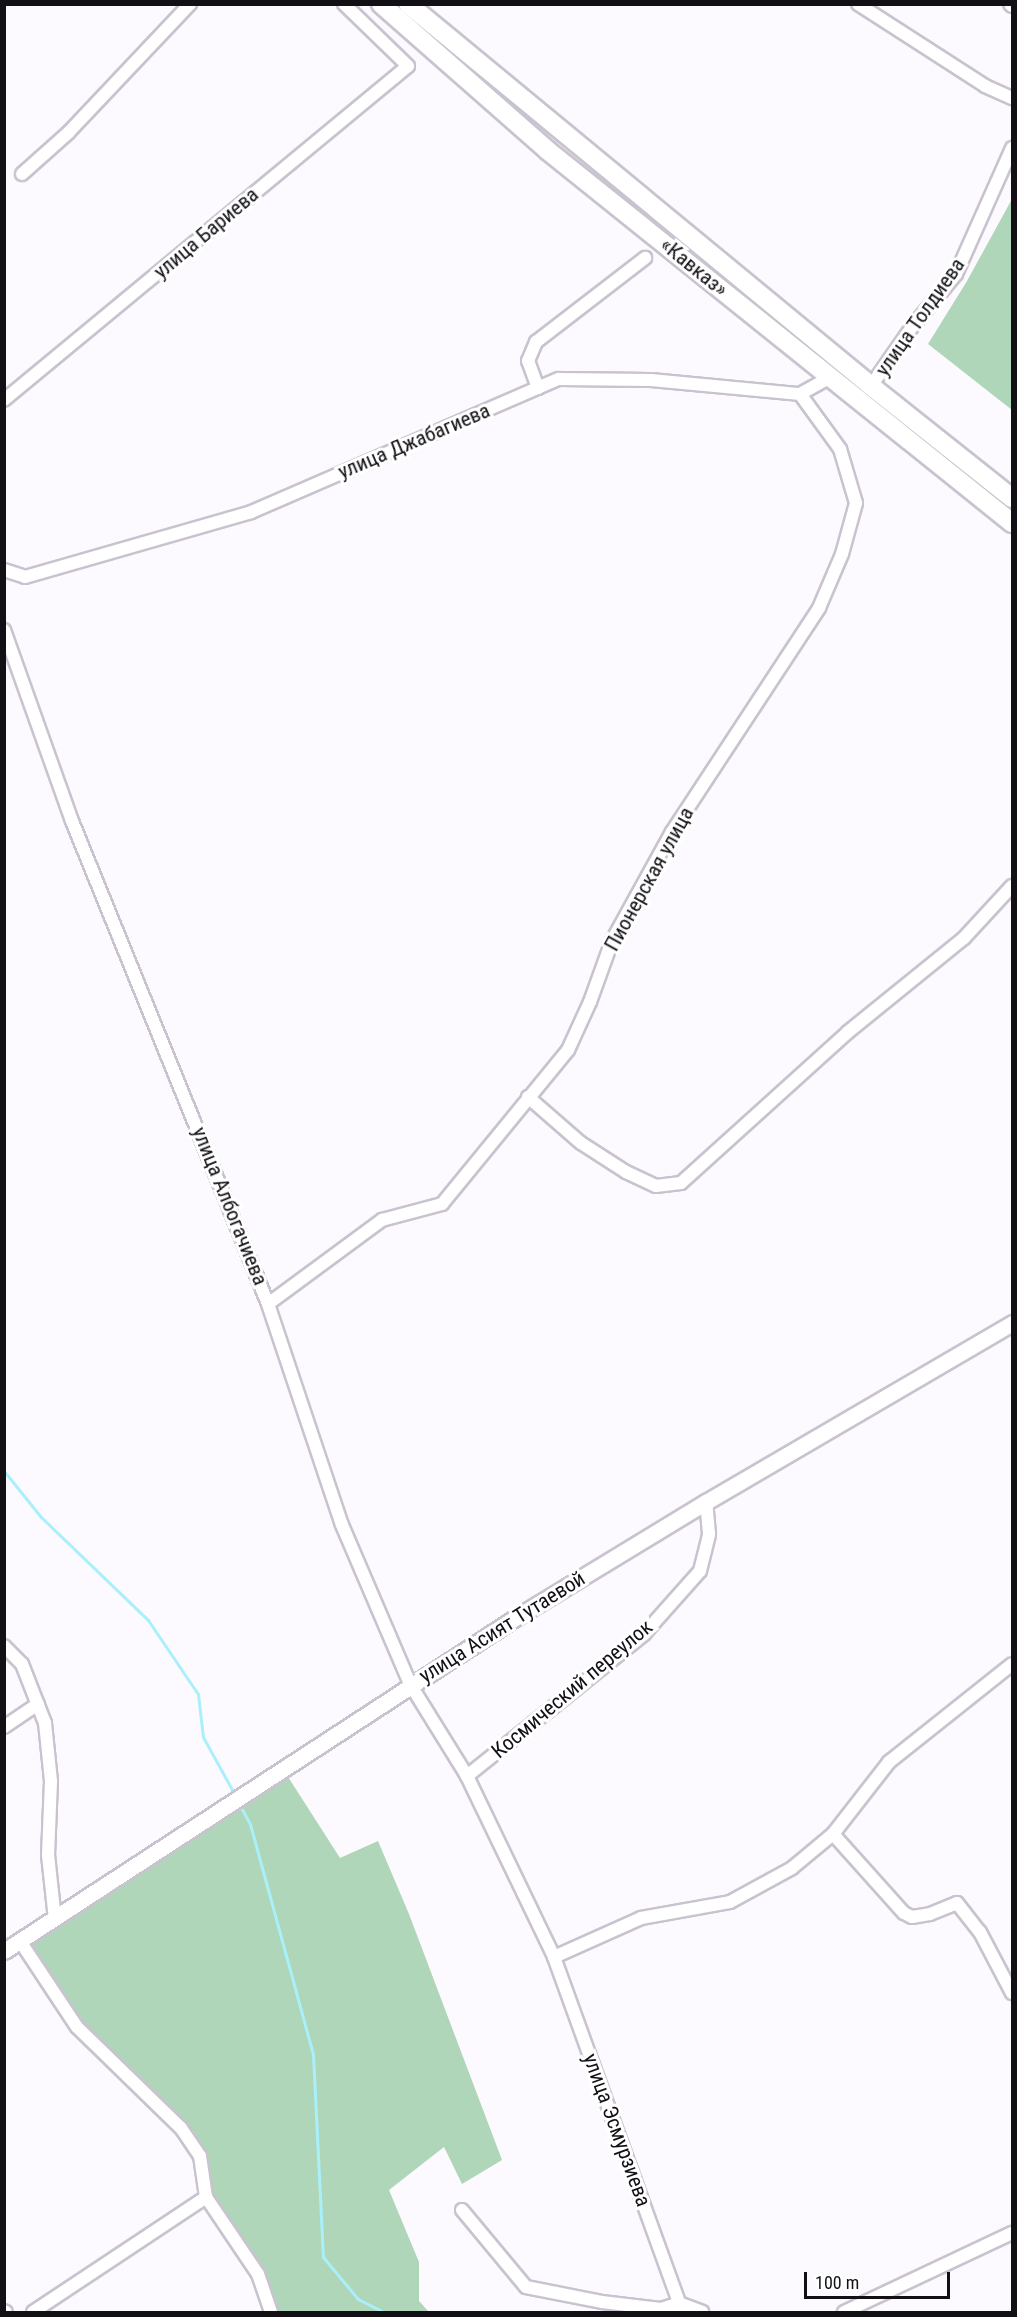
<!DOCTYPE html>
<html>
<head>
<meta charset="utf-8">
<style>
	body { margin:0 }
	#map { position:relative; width:1017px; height:2317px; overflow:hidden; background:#fdfaff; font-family:"Roboto Condensed",sans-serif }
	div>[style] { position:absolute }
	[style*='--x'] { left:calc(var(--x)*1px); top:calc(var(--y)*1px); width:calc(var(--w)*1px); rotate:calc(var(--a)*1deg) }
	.green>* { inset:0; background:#afd6b9 }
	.stream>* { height:3px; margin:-1.5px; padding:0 1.5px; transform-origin:1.5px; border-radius:1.5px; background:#a9f0fa }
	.roads { filter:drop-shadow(2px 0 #c9c3cf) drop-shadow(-2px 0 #c9c3cf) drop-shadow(0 2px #c9c3cf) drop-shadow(0 -2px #c9c3cf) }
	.minor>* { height:12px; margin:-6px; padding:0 6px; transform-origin:6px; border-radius:6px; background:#fff }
	.major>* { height:15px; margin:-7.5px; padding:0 7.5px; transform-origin:7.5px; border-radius:7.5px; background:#fff }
	.highway>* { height:18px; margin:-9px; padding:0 9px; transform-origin:9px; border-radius:9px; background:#fff }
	span { translate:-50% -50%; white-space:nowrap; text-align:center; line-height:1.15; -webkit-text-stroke:6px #fff; paint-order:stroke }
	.street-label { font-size:21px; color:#121014 }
	.frame { position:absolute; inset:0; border:6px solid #121014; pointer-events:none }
	.scale { position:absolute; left:804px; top:2272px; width:146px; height:27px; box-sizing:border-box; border:3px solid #121014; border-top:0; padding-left:8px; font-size:18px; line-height:21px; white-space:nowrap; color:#121014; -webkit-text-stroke:4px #fff; paint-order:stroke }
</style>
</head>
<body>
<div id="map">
	<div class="green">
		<div style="clip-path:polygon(1012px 199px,1012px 410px,928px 344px,967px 281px)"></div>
		<div style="clip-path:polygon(283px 1769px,340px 1858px,378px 1841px,409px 1914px,502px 2160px,462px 2184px,444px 2147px,389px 2190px,419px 2262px,419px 2301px,429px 2312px,271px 2312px,258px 2274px,206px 2197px,200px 2157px,77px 2027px,20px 1941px)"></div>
	</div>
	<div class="stream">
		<div style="--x:4;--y:1471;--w:59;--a:51.2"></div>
		<div style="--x:41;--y:1517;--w:149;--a:43.9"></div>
		<div style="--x:148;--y:1620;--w:89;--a:56"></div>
		<div style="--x:198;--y:1694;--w:43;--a:83.4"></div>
		<div style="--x:203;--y:1737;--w:66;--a:61.1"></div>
		<div style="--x:239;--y:1804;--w:23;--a:61"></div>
		<div style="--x:250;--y:1824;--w:238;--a:74.7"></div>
		<div style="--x:313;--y:2054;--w:203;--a:87.2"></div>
		<div style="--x:323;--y:2257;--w:55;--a:50.2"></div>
		<div style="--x:358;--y:2299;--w:28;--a:27"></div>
	</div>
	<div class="roads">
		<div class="minor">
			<div style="--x:858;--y:4;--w:151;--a:32.8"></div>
			<div style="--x:985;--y:86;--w:30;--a:24"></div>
			<div style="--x:1010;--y:4;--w:3;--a:45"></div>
			<div style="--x:22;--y:174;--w:62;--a:-41.7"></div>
			<div style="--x:68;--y:133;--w:178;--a:-46.6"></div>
			<div style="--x:871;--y:386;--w:72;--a:-55.2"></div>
			<div style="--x:912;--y:327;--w:69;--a:-50.3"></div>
			<div style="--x:956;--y:274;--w:138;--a:-66"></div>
			<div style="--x:538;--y:388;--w:29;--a:-110"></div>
			<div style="--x:528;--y:361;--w:21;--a:-67"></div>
			<div style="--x:536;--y:342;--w:138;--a:-37.6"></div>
			<div style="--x:4;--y:400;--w:524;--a:-39.58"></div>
			<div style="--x:408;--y:66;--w:89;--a:-135.9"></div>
			<div style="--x:4;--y:570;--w:22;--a:18"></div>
			<div style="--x:25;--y:577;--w:235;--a:-16"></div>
			<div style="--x:251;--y:512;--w:335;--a:-23.4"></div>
			<div style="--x:559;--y:379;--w:92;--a:0.6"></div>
			<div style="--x:651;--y:380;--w:150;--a:5.4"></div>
			<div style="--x:800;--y:394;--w:35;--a:-29"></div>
			<div style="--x:4;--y:630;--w:203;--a:70.4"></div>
			<div style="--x:72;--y:821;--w:521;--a:67.91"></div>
			<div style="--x:268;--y:1304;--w:233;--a:71.5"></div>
			<div style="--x:342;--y:1525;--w:173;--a:66.8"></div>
			<div style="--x:410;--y:1684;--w:108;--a:58.2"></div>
			<div style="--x:467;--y:1776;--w:201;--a:64.3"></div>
			<div style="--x:554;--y:1957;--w:368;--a:70.1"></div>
			<div style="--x:679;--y:2303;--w:9;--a:96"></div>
			<div style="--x:528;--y:1097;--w:70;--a:41"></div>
			<div style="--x:581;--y:1143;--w:54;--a:32.8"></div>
			<div style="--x:626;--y:1172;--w:33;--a:25"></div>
			<div style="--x:656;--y:1186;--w:25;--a:-7"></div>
			<div style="--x:681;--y:1183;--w:225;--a:-42.1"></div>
			<div style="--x:848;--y:1032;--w:149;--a:-39"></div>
			<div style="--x:964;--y:938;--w:71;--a:-47.3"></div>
			<div style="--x:268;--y:1304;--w:142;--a:-36.4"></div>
			<div style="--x:382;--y:1220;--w:62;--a:-14.9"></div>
			<div style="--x:442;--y:1204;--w:199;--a:-50.7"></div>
			<div style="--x:568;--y:1050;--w:53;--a:-65.4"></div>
			<div style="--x:590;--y:1002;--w:65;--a:-70.2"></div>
			<div style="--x:612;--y:941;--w:124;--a:-61.2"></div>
			<div style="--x:672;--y:832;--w:268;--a:-56.7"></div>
			<div style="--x:819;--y:608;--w:59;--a:-66.9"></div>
			<div style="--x:842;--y:554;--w:53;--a:-74.6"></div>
			<div style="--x:856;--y:503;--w:56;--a:-106.5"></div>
			<div style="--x:840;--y:449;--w:68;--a:-126"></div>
			<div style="--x:4;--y:1646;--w:25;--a:45"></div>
			<div style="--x:22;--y:1664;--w:63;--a:68.7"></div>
			<div style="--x:45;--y:1723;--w:58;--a:84.1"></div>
			<div style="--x:51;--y:1781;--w:74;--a:92.3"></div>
			<div style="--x:48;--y:1855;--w:64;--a:83.8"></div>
			<div style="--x:4;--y:1727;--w:41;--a:-34.1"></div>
			<div style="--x:467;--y:1776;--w:227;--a:-38.7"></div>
			<div style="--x:644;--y:1634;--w:84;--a:-48.4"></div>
			<div style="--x:700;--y:1571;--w:38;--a:-76"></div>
			<div style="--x:709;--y:1534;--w:32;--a:-95"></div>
			<div style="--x:833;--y:1834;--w:106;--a:48.1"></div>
			<div style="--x:904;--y:1913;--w:9;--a:27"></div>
			<div style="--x:912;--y:1917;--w:18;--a:-9"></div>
			<div style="--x:930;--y:1914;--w:29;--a:-22"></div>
			<div style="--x:957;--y:1903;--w:37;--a:52"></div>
			<div style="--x:980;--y:1932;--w:69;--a:62.3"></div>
			<div style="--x:20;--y:1941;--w:103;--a:56.5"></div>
			<div style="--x:77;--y:2027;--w:145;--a:44.2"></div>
			<div style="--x:181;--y:2128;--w:34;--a:56"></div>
			<div style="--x:200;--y:2156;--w:41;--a:81.7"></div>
			<div style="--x:206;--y:2197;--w:93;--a:56"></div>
			<div style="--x:258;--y:2274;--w:40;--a:71.1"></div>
			<div style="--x:554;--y:1957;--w:95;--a:-24.1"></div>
			<div style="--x:641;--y:1918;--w:90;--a:-10.2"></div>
			<div style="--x:730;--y:1902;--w:71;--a:-28.7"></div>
			<div style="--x:792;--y:1868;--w:53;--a:-39.7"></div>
			<div style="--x:833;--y:1834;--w:91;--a:-52.1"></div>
			<div style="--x:889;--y:1762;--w:157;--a:-38.5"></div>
			<div style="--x:462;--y:2210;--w:100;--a:50.3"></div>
			<div style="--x:526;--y:2287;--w:77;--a:11.2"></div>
			<div style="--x:602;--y:2302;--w:59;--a:6.8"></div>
			<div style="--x:661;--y:2309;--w:19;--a:-18"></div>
			<div style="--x:679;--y:2303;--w:25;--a:21"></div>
			<div style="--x:4;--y:2311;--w:2;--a:27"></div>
			<div style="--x:33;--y:2312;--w:208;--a:-33.6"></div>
			<div style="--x:844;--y:2312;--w:186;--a:-25.2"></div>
		</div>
		<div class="major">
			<div style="--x:4;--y:1951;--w:610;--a:-33.09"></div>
			<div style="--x:515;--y:1618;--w:223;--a:-31.3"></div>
			<div style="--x:706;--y:1502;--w:355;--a:-30.3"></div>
		</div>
		<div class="highway">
			<div style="--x:381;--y:4;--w:221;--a:41.3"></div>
			<div style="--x:547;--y:150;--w:596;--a:38.73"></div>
			<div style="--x:408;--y:4;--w:600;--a:39.52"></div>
			<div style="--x:871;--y:386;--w:180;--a:38.5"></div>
		</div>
	</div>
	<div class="street-label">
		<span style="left:206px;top:233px;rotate:-40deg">улица Бариева</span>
		<span style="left:694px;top:267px;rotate:39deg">«Кавказ»</span>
		<span style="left:920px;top:317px;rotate:-55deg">улица Толдиева</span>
		<span style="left:414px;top:441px;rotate:-23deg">улица Джабагиева</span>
		<span style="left:649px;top:879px;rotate:-61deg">Пионерская улица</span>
		<span style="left:230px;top:1206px;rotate:68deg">улица Албогачиева</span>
		<span style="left:502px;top:1627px;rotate:-32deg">улица Асият Тутаевой</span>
		<span style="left:572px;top:1689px;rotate:-40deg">Космический переулок</span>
		<span style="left:617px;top:2130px;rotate:70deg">улица Эсмурзиева</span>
	</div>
	<div class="frame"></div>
	<div class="scale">100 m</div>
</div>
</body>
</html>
